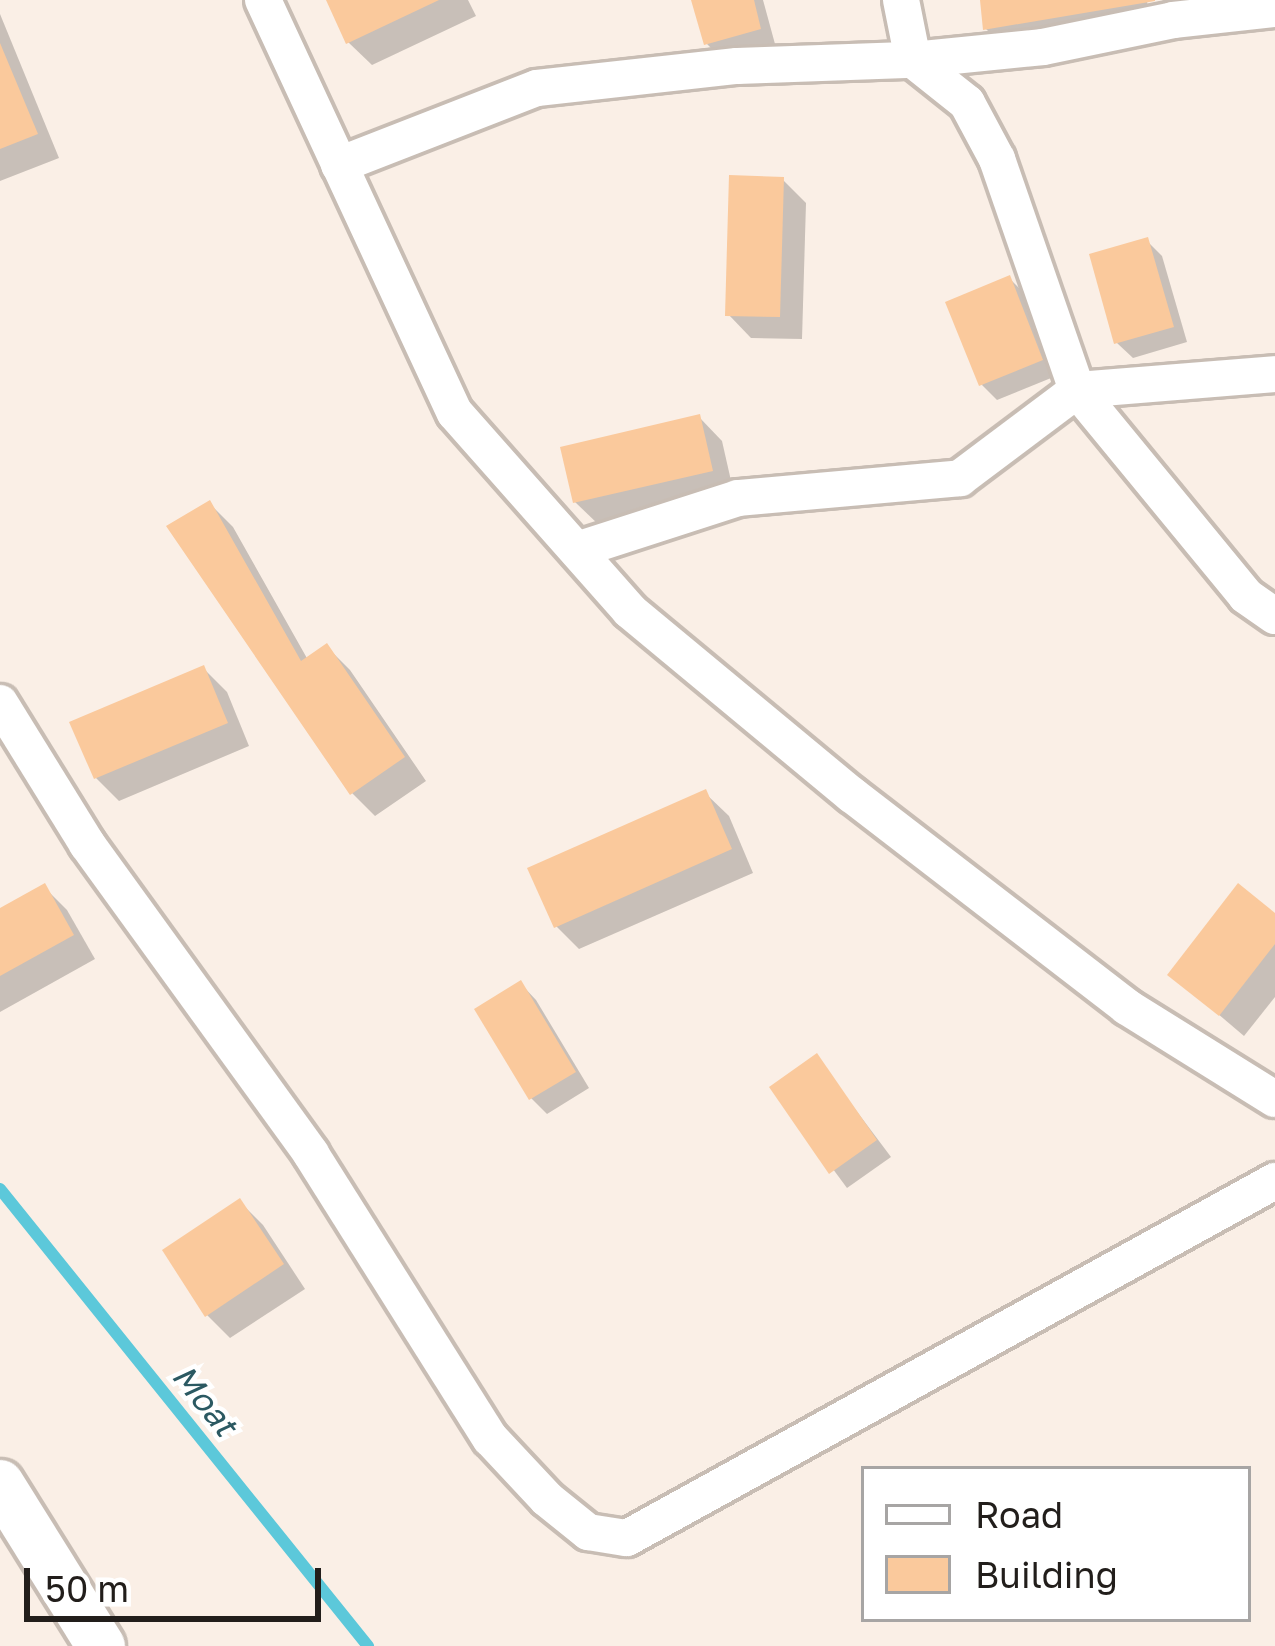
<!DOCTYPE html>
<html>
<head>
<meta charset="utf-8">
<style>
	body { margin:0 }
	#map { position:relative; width:1275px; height:1646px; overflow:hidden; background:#faefe6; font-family:"Golos Text",sans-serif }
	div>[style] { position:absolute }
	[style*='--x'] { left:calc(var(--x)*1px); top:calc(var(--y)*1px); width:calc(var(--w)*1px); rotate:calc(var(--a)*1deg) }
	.shadow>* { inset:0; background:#0003 }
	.stream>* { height:12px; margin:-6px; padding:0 6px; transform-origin:6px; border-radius:6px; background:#5cc8da }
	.building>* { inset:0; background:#fac99c }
	.roads { filter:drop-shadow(3px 0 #c8bdb4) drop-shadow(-3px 0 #c8bdb4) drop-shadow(0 3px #c8bdb4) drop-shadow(0 -3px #c8bdb4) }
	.minor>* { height:36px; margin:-18px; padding:0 18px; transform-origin:18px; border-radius:18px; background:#fff }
	.tertiary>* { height:48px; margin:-24px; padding:0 24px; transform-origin:24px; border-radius:24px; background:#fff }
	span { translate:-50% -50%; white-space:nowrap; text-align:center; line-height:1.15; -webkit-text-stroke:9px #fff; paint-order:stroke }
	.water-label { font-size:33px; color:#2b5962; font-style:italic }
	.legend { position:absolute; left:861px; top:1466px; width:390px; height:156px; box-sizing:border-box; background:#fff; border:3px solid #a7a5a4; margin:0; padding:15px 21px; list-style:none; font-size:36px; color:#221e1b }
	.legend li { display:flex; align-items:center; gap:24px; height:60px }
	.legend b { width:60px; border:3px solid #a7a5a4 }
	.scale { position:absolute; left:24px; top:1568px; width:297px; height:54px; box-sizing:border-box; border:6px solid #221e1b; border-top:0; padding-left:15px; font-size:36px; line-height:42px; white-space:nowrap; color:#221e1b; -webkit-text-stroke:9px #fff; paint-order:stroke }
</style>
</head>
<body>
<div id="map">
	<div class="shadow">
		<div style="clip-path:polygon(329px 0,468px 0,476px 16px,372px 65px,348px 42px)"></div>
		<div style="clip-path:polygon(694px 0,763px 0,775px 44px,722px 59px,706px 43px)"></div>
		<div style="clip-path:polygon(983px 0,1147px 0,1150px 29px,1009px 52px,986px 29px)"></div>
		<div style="clip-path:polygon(0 14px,59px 158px,0 181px)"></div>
		<div style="clip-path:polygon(783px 180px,806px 203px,802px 339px,751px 338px,728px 314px)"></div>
		<div style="clip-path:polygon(1147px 241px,1162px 256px,1187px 342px,1133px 358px,1117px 343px)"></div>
		<div style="clip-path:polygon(1009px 278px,1025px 294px,1056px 376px,997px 400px,982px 385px)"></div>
		<div style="clip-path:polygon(699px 417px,722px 441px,734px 494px,599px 525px,575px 502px)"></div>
		<div style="clip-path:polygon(210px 504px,233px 527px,308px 660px,327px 647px,350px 670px,426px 781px,375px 816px,352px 793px)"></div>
		<div style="clip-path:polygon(204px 669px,227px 692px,249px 746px,119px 801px,96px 778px)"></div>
		<div style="clip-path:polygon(705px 793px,729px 816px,753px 873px,579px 949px,556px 926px)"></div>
		<div style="clip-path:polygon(44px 887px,67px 910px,95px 959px,0 1012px,0 911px)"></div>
		<div style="clip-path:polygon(1275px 916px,1275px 997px,1244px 1036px,1171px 974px)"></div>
		<div style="clip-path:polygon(521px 984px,536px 1000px,589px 1088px,547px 1114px,531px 1098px)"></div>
		<div style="clip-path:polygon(816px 1057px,891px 1157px,847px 1188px,773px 1088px)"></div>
		<div style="clip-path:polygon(240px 1202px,263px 1225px,305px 1289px,230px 1338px,207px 1315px)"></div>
	</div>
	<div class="stream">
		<div style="--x:0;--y:1189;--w:587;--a:51.16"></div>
	</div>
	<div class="building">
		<div style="clip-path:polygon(326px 0,439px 0,346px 44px)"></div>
		<div style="clip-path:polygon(691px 0,754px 0,761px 29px,704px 45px)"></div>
		<div style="clip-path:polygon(980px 0,1155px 0,1155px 1px,983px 30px)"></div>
		<div style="clip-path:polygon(0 43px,38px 134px,0 149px)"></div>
		<div style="clip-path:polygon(729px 175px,784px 177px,780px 317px,725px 316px)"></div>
		<div style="clip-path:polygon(1148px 237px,1174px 327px,1114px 344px,1089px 254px)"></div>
		<div style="clip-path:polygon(1010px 275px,1043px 360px,979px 386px,945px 302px)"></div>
		<div style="clip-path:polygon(700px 414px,713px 471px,573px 503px,560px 447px)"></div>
		<div style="clip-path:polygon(210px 500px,301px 661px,327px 643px,405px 757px,350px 795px,166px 526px)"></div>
		<div style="clip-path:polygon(204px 665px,228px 723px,94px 779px,69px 722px)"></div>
		<div style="clip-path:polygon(706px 789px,732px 849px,554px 928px,527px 868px)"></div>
		<div style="clip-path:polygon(45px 883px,74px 935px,0 976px,0 908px)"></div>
		<div style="clip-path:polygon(1238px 883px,1275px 913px,1275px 944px,1219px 1016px,1167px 975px)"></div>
		<div style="clip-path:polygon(521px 980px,576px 1072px,529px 1100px,474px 1009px)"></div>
		<div style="clip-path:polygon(817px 1053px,877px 1140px,829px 1174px,769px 1087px)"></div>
		<div style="clip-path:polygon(240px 1198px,284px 1264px,205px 1317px,162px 1250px)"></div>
	</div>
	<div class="roads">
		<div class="minor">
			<div style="--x:263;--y:0;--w:455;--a:65.1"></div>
			<div style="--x:455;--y:413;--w:264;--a:48.5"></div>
			<div style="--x:630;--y:611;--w:288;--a:39.7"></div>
			<div style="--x:852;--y:795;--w:347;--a:37.6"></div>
			<div style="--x:1127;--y:1007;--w:174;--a:31.9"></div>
			<div style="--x:901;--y:0;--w:61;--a:78.7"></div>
			<div style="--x:913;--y:60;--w:69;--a:38.5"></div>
			<div style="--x:967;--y:103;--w:64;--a:61.8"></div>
			<div style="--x:997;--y:159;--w:244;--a:70.9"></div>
			<div style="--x:1077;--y:390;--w:266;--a:50.6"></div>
			<div style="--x:1246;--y:596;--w:35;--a:35"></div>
			<div style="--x:339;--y:165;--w:212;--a:-21.3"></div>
			<div style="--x:537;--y:88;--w:201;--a:-6.3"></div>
			<div style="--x:737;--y:66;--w:176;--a:-2"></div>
			<div style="--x:913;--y:60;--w:131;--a:-5.7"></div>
			<div style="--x:1043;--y:47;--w:133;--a:-11.7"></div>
			<div style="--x:1173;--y:20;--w:103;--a:-6.2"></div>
			<div style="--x:577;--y:550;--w:169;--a:-17.9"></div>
			<div style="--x:738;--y:498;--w:223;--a:-5.1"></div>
			<div style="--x:960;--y:478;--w:146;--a:-36.9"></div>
			<div style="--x:1077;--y:390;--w:199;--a:-4.6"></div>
			<div style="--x:0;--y:703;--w:166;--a:58.3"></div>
			<div style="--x:87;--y:844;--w:382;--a:54.1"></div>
			<div style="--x:311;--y:1154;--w:336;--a:57.8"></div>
			<div style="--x:490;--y:1438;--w:83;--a:46.9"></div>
			<div style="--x:547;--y:1499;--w:53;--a:38.8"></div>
			<div style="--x:588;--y:1532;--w:39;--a:9"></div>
			<div style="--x:627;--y:1538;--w:740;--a:-28.85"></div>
		</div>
		<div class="tertiary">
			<div style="--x:0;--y:1484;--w:191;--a:58.1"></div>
		</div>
	</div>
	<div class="water-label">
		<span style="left:205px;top:1400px;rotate:51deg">Moat</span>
	</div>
	<ul class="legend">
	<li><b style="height:15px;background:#fff"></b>Road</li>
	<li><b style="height:33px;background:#fac99c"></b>Building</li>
	</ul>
	<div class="scale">50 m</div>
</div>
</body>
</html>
